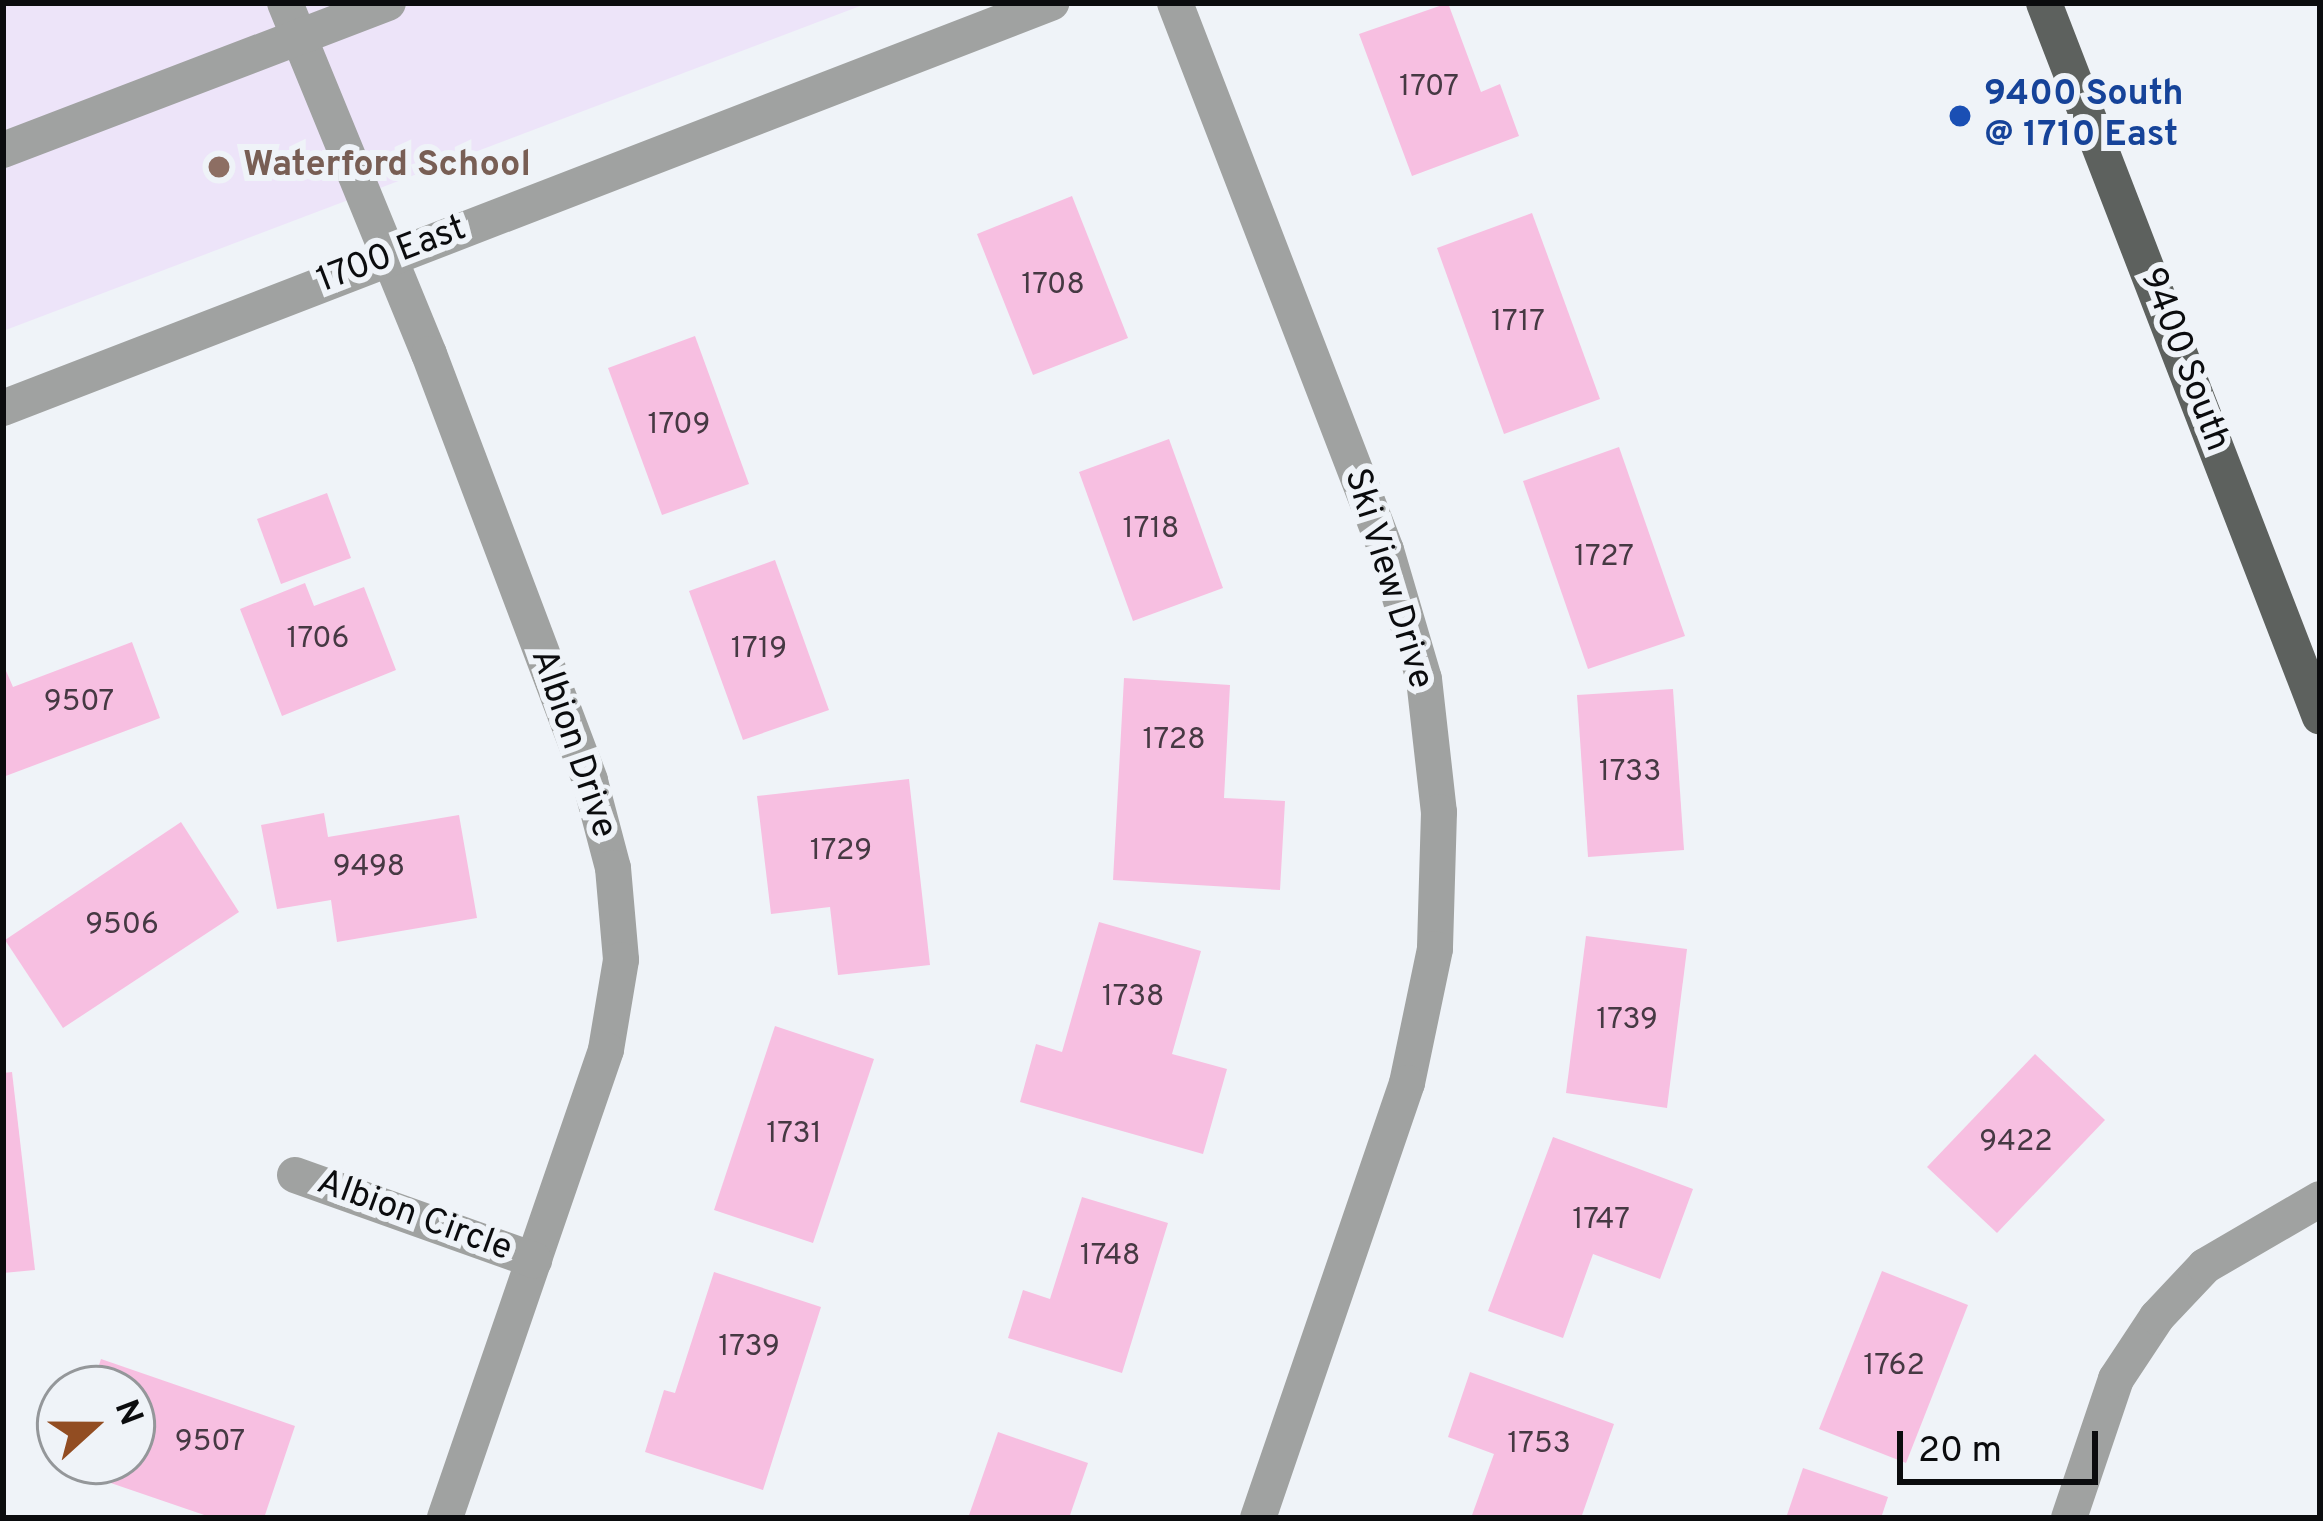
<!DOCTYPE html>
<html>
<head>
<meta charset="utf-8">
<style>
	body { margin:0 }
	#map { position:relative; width:2323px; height:1521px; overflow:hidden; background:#eff3f8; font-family:Overpass,sans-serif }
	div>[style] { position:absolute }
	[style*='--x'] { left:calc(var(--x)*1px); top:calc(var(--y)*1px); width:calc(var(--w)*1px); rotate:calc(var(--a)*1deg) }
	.education>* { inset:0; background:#ede4f9 }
	.building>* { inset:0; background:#f7bfe1 }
	.minor>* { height:36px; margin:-18px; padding:0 18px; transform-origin:18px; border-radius:18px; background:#a0a2a1 }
	.major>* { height:36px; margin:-18px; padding:0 18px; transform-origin:18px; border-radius:18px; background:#5d615e }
	.dots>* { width:33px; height:33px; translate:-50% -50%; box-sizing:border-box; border:6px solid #eff3f8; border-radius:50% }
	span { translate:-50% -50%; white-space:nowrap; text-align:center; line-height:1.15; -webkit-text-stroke:12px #eff3f8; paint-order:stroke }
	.number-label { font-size:30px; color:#463943 }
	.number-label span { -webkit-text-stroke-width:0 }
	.transit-label { font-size:36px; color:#164399; font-weight:700 }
	.left { translate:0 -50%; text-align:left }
	.education-label { font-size:36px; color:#785e54; font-weight:700 }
	.street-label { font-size:36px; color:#0b0c0e }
	.frame { position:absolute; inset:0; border:6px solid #0b0c0e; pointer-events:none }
	.north { position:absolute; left:36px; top:1365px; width:120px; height:120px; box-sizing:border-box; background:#eff3f8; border:3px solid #94979a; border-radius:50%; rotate:69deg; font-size:33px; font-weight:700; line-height:48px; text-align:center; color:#0b0c0e }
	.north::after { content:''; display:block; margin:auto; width:42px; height:54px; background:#924d22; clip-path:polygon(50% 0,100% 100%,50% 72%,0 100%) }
	.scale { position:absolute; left:1897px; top:1431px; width:201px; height:54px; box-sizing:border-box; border:6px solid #0b0c0e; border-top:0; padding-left:15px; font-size:36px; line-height:42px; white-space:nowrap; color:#0b0c0e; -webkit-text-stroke:9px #eff3f8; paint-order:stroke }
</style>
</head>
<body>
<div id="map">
	<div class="education">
		<div style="clip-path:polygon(3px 3px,868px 3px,3px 331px)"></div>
	</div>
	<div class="building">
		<div style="clip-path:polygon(1448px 3px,1481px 92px,1500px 84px,1519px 136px,1412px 176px,1359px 34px)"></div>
		<div style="clip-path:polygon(1072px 196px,1128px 338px,1033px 375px,977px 234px)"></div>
		<div style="clip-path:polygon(1532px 213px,1600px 399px,1504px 434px,1437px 248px)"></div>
		<div style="clip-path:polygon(695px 336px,749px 484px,662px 515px,608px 368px)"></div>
		<div style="clip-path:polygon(1169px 439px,1223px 588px,1133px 621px,1079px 472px)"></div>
		<div style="clip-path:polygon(1619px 447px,1685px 636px,1588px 669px,1523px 481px)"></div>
		<div style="clip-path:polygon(327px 493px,351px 558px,281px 584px,257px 519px)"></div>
		<div style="clip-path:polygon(775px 560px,829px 710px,743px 740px,689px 591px)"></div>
		<div style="clip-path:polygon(305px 583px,314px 606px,364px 587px,396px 670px,282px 716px,240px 609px)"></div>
		<div style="clip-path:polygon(132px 642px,160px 718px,3px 777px,3px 664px,13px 687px)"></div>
		<div style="clip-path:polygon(1124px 678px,1230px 685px,1224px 798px,1285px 801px,1280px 890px,1113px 880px)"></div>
		<div style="clip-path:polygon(1673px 689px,1684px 850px,1588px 857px,1577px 695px)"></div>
		<div style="clip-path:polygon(909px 779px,930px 965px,838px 975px,830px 907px,771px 914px,757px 796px)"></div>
		<div style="clip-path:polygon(324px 813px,328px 837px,459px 815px,477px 918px,337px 942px,331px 900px,277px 909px,261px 825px)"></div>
		<div style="clip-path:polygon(181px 822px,239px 912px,63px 1028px,5px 940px)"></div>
		<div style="clip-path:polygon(1099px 922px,1201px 951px,1172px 1054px,1227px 1069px,1203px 1154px,1020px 1102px,1036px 1044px,1062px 1052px)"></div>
		<div style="clip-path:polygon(1586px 936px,1687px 949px,1667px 1108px,1566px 1093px)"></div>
		<div style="clip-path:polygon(775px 1026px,874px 1059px,813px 1243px,714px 1210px)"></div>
		<div style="clip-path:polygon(2035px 1054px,2105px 1120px,1997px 1233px,1927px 1167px)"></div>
		<div style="clip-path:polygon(12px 1072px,35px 1270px,3px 1273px,3px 1073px)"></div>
		<div style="clip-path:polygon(1553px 1137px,1693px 1189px,1660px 1279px,1593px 1254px,1563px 1338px,1488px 1311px)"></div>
		<div style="clip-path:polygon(1082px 1197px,1168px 1223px,1122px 1373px,1008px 1338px,1023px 1290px,1050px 1299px)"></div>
		<div style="clip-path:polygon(1882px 1271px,1968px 1305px,1906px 1463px,1819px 1429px)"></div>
		<div style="clip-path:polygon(714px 1272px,821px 1307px,763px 1490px,645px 1452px,664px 1390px,675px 1393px)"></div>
		<div style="clip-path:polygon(101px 1359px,295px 1426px,264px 1518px,213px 1518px,64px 1467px,132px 1461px,132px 1389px,91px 1389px)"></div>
		<div style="clip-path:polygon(1470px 1372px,1614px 1424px,1581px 1518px,1471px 1518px,1494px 1454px,1448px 1437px)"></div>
		<div style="clip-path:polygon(998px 1432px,1088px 1463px,1069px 1518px,968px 1518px)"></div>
		<div style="clip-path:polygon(1803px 1468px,1888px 1497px,1881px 1518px,1786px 1518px)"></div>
	</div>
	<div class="minor">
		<div style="--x:285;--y:3;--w:379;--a:67.7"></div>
		<div style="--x:429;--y:354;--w:456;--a:69.3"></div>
		<div style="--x:590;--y:781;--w:90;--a:75.2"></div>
		<div style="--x:613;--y:868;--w:92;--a:85"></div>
		<div style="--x:621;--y:960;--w:91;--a:99.5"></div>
		<div style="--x:606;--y:1050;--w:495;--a:109"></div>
		<div style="--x:1175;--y:3;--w:586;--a:68.91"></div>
		<div style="--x:1386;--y:550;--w:134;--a:73.6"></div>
		<div style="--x:1424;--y:679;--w:134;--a:83.6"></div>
		<div style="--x:1439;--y:812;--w:137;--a:91.7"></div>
		<div style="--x:1435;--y:949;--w:137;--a:101.8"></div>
		<div style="--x:1407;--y:1083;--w:460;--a:108.9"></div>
		<div style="--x:3;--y:150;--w:412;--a:-20.9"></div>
		<div style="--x:3;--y:408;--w:1124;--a:-21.13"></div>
		<div style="--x:295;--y:1175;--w:254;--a:19.6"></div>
		<div style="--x:2069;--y:1518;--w:147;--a:-71.3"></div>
		<div style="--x:2116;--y:1379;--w:74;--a:-56.5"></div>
		<div style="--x:2157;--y:1317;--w:70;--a:-46.7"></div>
		<div style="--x:2205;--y:1266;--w:133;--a:-30.2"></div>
	</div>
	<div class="major">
		<div style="--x:2044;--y:3;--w:765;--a:68.87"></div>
	</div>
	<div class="dots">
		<div style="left:1960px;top:116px;background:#1a4fb4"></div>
		<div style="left:219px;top:167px;background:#8d6e63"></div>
	</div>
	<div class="number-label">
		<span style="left:1429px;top:88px">1707</span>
		<span style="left:1053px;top:286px">1708</span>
		<span style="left:1518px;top:323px">1717</span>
		<span style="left:679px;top:426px">1709</span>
		<span style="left:1151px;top:530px">1718</span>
		<span style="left:1604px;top:558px">1727</span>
		<span style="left:318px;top:640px">1706</span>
		<span style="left:759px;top:650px">1719</span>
		<span style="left:79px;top:703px">9507</span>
		<span style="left:1174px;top:741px">1728</span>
		<span style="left:1630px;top:773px">1733</span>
		<span style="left:841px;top:852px">1729</span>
		<span style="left:369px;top:868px">9498</span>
		<span style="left:122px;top:926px">9506</span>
		<span style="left:1133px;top:998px">1738</span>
		<span style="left:1627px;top:1021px">1739</span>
		<span style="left:794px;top:1135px">1731</span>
		<span style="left:2016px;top:1143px">9422</span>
		<span style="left:1601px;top:1221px">1747</span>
		<span style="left:1110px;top:1257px">1748</span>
		<span style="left:749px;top:1348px">1739</span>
		<span style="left:1894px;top:1367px">1762</span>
		<span style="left:210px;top:1443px">9507</span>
		<span style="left:1539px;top:1445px">1753</span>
	</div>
	<div class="transit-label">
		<span class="left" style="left:1984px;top:116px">9400 South<br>@ 1710 East</span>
	</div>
	<div class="education-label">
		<span class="left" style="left:243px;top:167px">Waterford School</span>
	</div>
	<div class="street-label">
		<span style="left:392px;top:256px;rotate:-21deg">1700 East</span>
		<span style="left:2183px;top:360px;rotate:69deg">9400 South</span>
		<span style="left:1387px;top:579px;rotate:73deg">Ski View Drive</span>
		<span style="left:572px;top:744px;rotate:71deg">Albion Drive</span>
		<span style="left:414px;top:1217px;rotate:20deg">Albion Circle</span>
	</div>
	<div class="frame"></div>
	<div class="north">N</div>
	<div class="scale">20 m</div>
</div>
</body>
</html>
